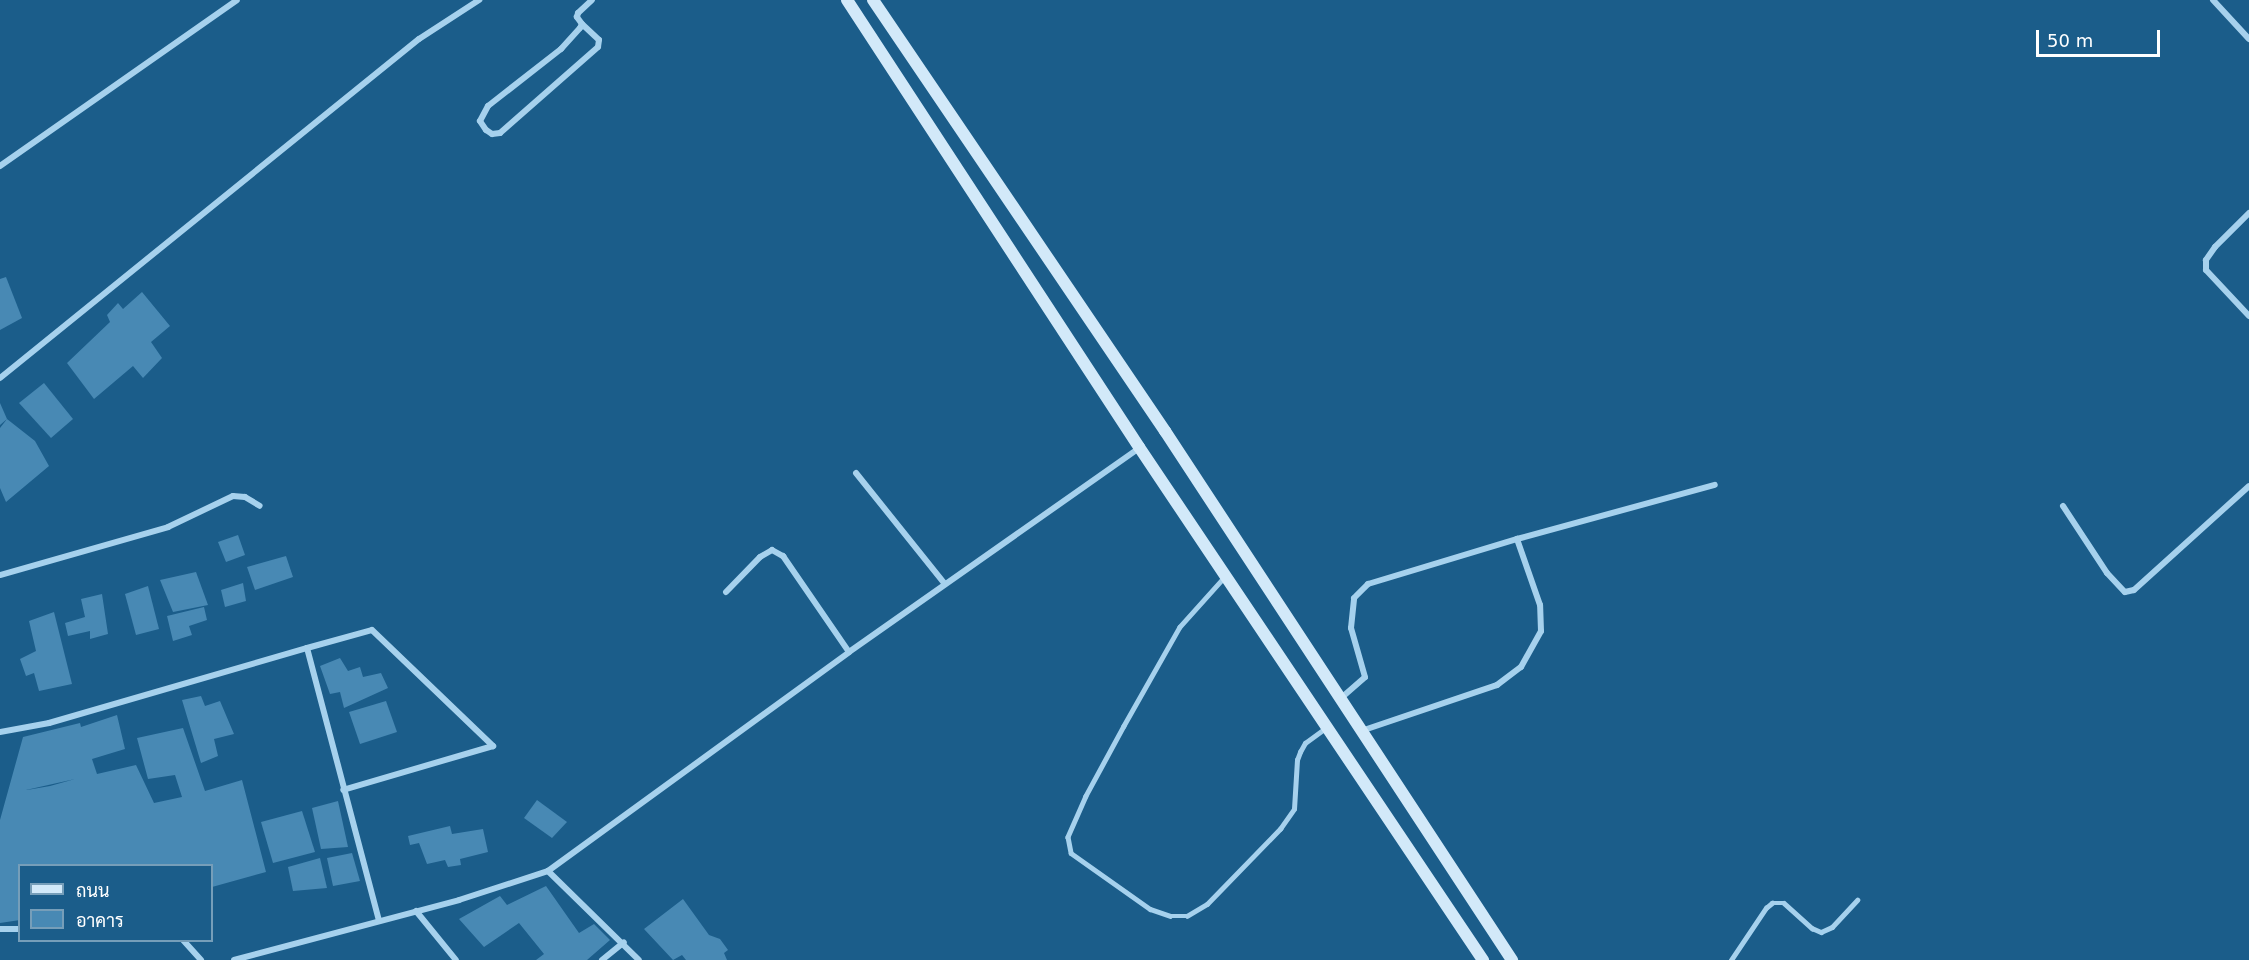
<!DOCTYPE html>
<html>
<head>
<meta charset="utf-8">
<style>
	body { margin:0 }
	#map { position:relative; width:2249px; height:960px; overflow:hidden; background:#1b5d8a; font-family:"DejaVu Sans",Sarabun,sans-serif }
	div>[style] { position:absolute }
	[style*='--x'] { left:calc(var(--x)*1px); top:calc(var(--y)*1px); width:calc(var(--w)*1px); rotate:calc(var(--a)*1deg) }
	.building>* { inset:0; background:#4889b4 }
	.lane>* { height:4.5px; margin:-2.25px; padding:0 2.25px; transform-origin:2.25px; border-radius:2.25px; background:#a6d1ed }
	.street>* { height:6px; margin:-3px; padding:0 3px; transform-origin:3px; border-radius:3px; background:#a6d1ed }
	.secondary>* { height:12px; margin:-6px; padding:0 6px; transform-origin:6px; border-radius:6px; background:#d2e9f9 }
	span { translate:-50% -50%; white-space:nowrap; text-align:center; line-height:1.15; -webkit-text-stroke:4.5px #1b5d8a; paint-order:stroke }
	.legend { position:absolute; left:18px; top:864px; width:195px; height:78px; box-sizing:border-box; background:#1b5d8a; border:2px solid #769eb9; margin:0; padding:8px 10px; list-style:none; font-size:18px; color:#fff }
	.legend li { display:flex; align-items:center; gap:12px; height:30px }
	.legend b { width:30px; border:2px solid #769eb9 }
	.scale { position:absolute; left:2036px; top:30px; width:124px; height:27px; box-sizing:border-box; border:3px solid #fff; border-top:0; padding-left:8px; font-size:18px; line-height:21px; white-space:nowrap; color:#fff; -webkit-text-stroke:4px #1b5d8a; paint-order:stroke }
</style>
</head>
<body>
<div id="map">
	<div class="building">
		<div style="clip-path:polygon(6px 277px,22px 318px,0 330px,0 279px)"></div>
		<div style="clip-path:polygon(142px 292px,170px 326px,151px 342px,162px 358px,143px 378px,133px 366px,94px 399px,67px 363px,110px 322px,107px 315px,118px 303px,123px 309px)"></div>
		<div style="clip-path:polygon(44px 383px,73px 419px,51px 438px,19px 403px)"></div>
		<div style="clip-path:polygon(0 403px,7px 419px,35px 441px,49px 466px,6px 502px,0 488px,0 428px,7px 419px,0 425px)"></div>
		<div style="clip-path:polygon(238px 535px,245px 555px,226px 562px,218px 542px)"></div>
		<div style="clip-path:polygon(286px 556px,293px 577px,255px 590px,247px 567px)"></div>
		<div style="clip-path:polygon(196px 572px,208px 605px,173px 612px,160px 580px)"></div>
		<div style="clip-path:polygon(243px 583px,246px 601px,225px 607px,221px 590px)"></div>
		<div style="clip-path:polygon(148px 586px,159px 629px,136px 635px,125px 594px)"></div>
		<div style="clip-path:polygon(102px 594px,108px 634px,90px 639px,90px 631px,68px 636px,65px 623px,85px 617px,81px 599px)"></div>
		<div style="clip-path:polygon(204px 607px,207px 620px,189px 626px,192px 635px,173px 641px,167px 616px)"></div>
		<div style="clip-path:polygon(54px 612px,72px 684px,39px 691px,34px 673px,26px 676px,20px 659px,36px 651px,29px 621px)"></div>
		<div style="clip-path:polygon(340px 658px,348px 671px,360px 667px,363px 677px,381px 673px,388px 688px,344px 708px,340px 692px,330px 694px,320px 666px)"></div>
		<div style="clip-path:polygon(201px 696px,205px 706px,220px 701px,234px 734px,214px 739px,218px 756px,201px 763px,182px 700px)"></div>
		<div style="clip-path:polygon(386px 701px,397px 732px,360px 744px,349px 712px)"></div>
		<div style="clip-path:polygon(evenodd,117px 715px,125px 749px,92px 759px,97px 774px,136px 765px,154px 803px,182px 797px,175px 775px,148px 779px,137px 738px,183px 728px,205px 791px,242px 780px,266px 872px,212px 887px,212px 866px,20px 866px,20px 920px,0 923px,0 820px,23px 737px,80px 723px,81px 727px,117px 715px,75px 779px,50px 786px,27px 790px,26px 790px,75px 779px)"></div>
		<div style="clip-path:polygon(537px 800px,567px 822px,552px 838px,524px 818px)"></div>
		<div style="clip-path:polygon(338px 801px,348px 847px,321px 849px,312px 808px)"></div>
		<div style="clip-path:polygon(302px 811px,315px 852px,273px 863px,261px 822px)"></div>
		<div style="clip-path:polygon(450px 826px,452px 834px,483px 829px,488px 852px,460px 859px,461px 865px,448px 867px,445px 860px,427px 864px,419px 843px,410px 845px,408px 836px)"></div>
		<div style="clip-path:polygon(352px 853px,360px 881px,333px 886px,327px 858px)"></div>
		<div style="clip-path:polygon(320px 858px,327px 888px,293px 891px,288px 867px)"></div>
		<div style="clip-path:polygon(546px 886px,579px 933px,594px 924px,610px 940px,587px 960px,536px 960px,544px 954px,519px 923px,484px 947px,459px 919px,500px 896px,507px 905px)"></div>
		<div style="clip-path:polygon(683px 899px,709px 935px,720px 939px,728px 950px,724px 953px,727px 960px,686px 960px,682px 955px,673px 960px,644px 929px)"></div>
	</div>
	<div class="lane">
		<div style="--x:1224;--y:578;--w:66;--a:131.9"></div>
		<div style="--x:1180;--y:627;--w:114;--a:119.5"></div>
		<div style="--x:1124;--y:726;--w:80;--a:118.5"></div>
		<div style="--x:1086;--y:796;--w:45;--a:113.7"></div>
		<div style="--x:1068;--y:837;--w:16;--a:79"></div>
		<div style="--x:1071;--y:853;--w:97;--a:35.3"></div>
		<div style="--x:1150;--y:909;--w:21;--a:19"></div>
		<div style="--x:1170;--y:916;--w:17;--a:0"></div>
		<div style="--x:1187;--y:916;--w:23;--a:-31"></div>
		<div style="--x:1207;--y:904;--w:105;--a:-45.8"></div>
		<div style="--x:1280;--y:829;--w:24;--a:-55"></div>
		<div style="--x:1294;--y:809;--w:49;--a:-86.5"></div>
		<div style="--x:1297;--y:760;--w:9;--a:-69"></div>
		<div style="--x:1300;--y:752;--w:10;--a:-61"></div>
		<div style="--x:1305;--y:743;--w:27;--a:-36"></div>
		<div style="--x:1731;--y:960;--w:63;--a:-56.1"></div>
		<div style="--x:1766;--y:908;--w:8;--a:-40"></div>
		<div style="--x:1772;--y:903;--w:12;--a:0"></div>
		<div style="--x:1784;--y:903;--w:38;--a:42"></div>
		<div style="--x:1812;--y:928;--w:10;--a:24"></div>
		<div style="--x:1821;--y:932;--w:12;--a:-24"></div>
		<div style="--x:1832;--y:927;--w:37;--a:-47"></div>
	</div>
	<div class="street">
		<div style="--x:2213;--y:0;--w:53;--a:47.3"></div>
		<div style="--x:582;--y:24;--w:23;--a:43"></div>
		<div style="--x:599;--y:40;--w:7;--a:98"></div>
		<div style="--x:598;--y:47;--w:130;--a:138.7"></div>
		<div style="--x:500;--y:133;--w:8;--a:173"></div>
		<div style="--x:492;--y:134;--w:7;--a:-146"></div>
		<div style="--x:486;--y:130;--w:11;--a:-124"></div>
		<div style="--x:480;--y:121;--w:17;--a:-62"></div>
		<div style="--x:488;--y:106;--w:93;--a:-38"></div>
		<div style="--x:561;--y:49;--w:28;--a:-48"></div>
		<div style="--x:580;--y:28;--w:4;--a:-63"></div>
		<div style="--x:582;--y:24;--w:9;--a:-126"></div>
		<div style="--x:577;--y:17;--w:4;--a:-76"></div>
		<div style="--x:578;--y:13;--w:19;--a:-43"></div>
		<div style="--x:0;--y:166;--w:289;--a:-35"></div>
		<div style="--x:2249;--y:213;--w:48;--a:135"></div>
		<div style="--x:2215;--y:247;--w:16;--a:125"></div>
		<div style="--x:2206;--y:260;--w:10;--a:90"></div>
		<div style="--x:2206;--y:270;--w:63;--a:46.9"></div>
		<div style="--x:0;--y:378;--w:539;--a:-38.98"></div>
		<div style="--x:419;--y:39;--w:72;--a:-33"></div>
		<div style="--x:856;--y:473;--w:142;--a:51.3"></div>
		<div style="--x:2063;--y:506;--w:80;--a:56.7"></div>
		<div style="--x:2107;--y:573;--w:26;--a:47"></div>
		<div style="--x:2125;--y:592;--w:9;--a:-13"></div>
		<div style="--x:2134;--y:590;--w:155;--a:-42.1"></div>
		<div style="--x:0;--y:575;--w:175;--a:-15.9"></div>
		<div style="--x:168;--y:527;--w:72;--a:-25.5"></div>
		<div style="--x:233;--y:496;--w:12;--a:5"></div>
		<div style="--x:245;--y:497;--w:17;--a:31"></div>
		<div style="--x:726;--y:592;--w:49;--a:-45.8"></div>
		<div style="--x:760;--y:557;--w:14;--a:-30"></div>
		<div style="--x:772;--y:550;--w:13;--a:29"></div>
		<div style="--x:783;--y:556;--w:116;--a:55.5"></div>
		<div style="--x:307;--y:648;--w:67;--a:-15.5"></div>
		<div style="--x:372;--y:630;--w:168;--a:43.8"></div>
		<div style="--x:493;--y:746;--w:156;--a:163.7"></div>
		<div style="--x:1340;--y:699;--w:33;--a:-41"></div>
		<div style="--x:1365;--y:677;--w:51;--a:-105.9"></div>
		<div style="--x:1351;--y:628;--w:30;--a:-84"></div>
		<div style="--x:1354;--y:598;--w:20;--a:-45"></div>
		<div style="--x:1368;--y:584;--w:156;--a:-16.8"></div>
		<div style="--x:1517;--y:539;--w:205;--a:-15.3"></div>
		<div style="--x:1361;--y:731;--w:144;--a:-18.7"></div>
		<div style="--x:1497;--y:685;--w:30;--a:-37"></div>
		<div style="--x:1521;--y:667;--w:41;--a:-60.9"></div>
		<div style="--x:1541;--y:631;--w:26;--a:-92"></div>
		<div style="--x:1540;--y:605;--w:70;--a:-109.2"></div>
		<div style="--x:0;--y:732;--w:50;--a:-10.4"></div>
		<div style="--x:49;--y:723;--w:269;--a:-16.2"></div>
		<div style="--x:307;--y:648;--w:282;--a:75.2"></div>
		<div style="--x:548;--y:871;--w:127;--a:44.4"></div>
		<div style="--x:416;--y:911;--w:63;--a:50.8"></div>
		<div style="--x:0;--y:929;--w:20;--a:0"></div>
		<div style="--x:183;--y:940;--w:27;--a:48"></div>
		<div style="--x:234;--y:960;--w:233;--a:-14.9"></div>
		<div style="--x:459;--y:900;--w:94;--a:-18"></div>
		<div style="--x:548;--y:871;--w:372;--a:-36"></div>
		<div style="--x:849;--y:652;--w:355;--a:-35.1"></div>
		<div style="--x:602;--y:960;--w:28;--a:-39"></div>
	</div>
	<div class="secondary">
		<div style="--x:847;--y:0;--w:534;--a:56.85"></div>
		<div style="--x:1139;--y:447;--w:618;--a:56.16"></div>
		<div style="--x:873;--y:0;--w:521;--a:55.88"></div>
		<div style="--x:1165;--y:431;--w:633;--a:56.74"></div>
	</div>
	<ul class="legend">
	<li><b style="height:8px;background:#d2e9f9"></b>ถนน</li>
	<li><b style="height:16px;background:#4889b4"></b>อาคาร</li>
	</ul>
	<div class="scale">50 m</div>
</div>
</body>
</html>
